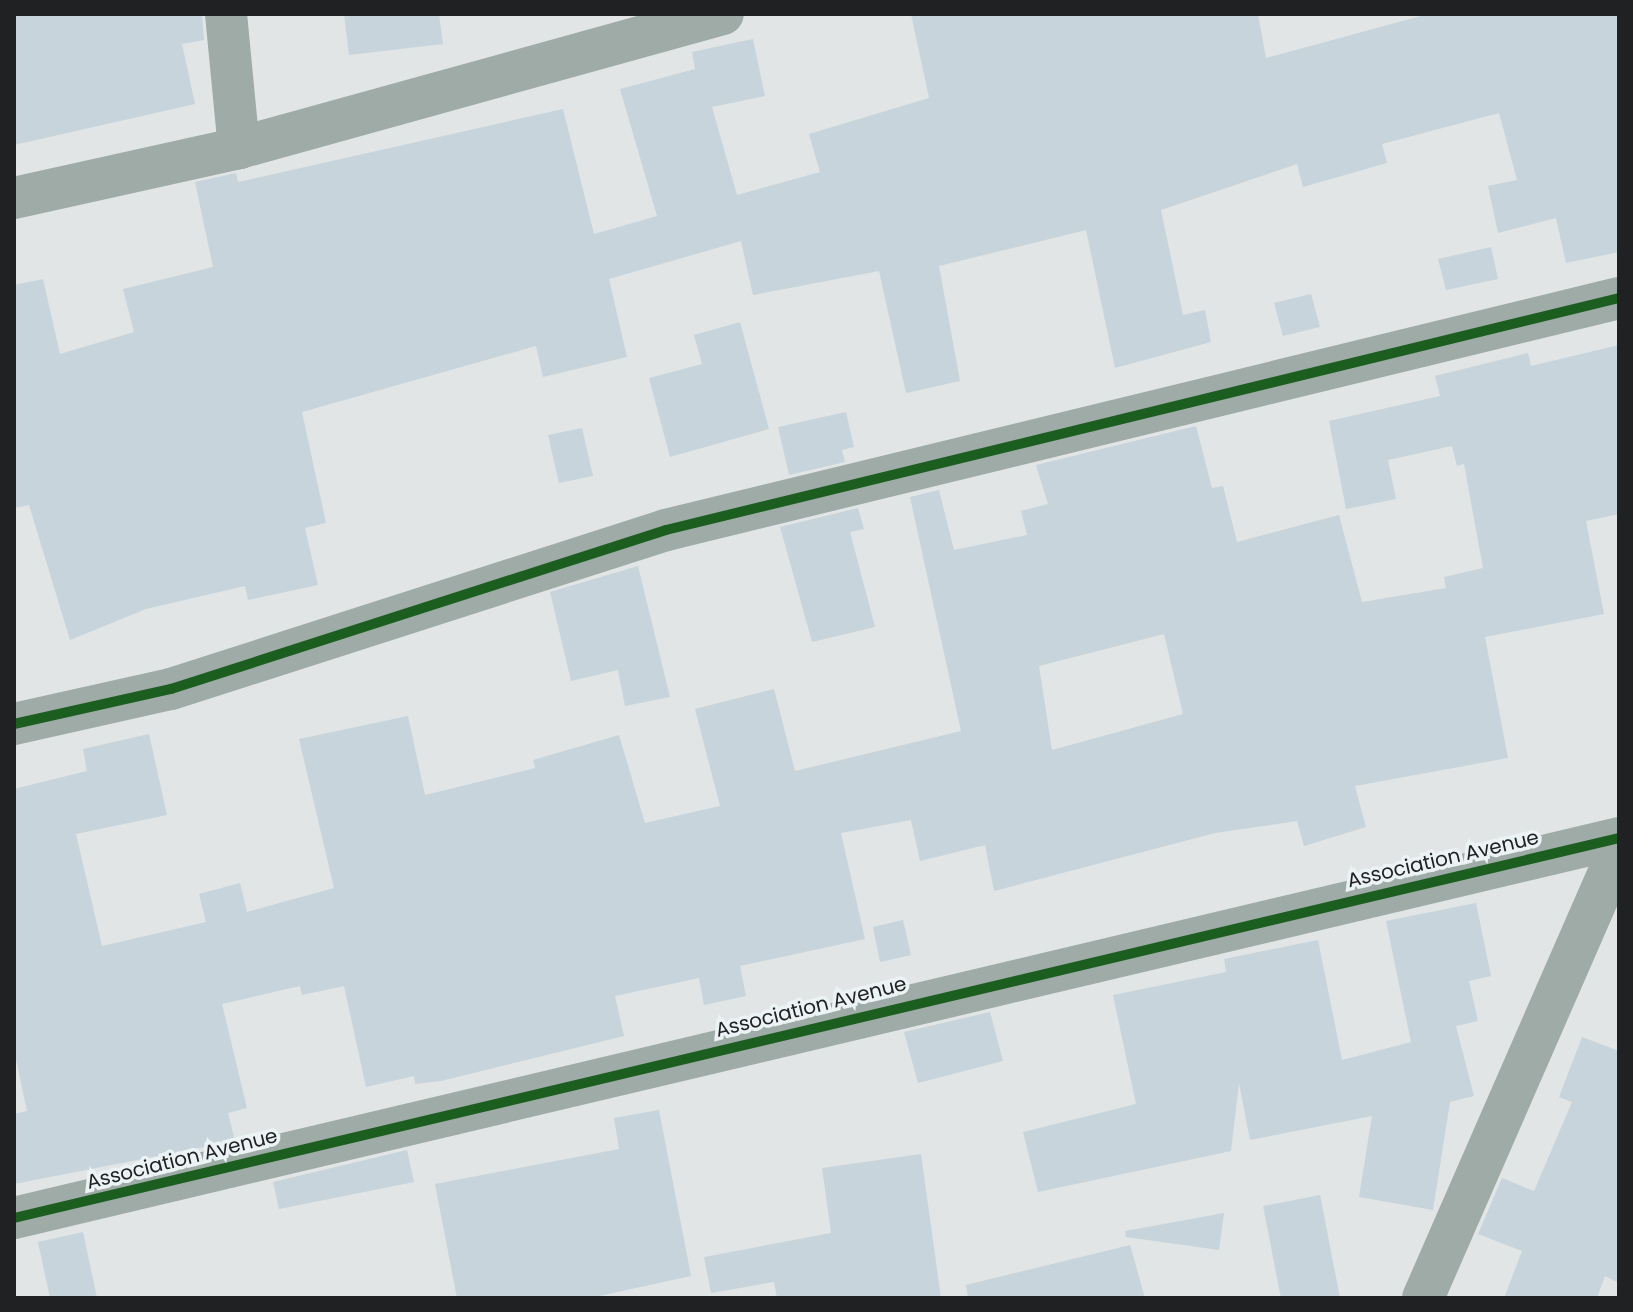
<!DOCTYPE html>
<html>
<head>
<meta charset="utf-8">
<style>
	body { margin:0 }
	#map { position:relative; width:1633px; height:1312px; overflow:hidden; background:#e1e5e5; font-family:Poppins,sans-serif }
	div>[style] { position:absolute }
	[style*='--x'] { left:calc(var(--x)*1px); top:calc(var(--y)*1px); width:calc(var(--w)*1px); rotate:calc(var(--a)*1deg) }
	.building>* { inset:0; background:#c7d4db }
	.minor>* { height:42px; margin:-21px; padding:0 21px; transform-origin:21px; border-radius:21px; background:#9faba7 }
	.cycleway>* { height:10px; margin:-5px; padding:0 5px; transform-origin:5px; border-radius:5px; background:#1b5e20 }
	span { translate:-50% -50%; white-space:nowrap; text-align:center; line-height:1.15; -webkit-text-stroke:7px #ecf3f4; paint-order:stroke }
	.street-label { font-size:20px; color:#1f2122 }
	.frame { position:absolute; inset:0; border:16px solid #1f2122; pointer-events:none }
</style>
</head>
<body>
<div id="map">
	<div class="building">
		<div style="clip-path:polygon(14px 14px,202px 14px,204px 40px,182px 44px,195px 104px,14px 145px)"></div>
		<div style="clip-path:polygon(344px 14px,439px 14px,443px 44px,349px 55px)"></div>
		<div style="clip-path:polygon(911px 14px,1258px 14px,1266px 58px,1428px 14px,1619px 14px,1619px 252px,1566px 263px,1556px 218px,1498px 233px,1488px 186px,1517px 180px,1499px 113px,1382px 144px,1387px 163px,1303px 187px,1297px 164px,1161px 210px,1183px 315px,1205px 310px,1211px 342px,1115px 368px,1086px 230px,939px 266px,960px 381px,906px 393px,879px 271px,753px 295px,741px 241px,609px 279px,627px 357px,543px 377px,536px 346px,302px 412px,326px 523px,305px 528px,318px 585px,248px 600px,245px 586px,146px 609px,70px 640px,29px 505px,14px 508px,14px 285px,43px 279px,60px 354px,134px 332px,123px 289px,213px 267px,195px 182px,236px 173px,238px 182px,563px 109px,594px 234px,657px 216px,620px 89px,695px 69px,692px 52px,753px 39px,765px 96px,712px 107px,737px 195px,820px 172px,809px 134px,929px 98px)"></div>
		<div style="clip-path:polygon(1491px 247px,1498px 279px,1446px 290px,1438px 259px)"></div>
		<div style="clip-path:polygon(1311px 294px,1320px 327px,1283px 336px,1274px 303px)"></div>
		<div style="clip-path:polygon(740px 322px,769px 429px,670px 457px,649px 378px,702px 364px,694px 335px)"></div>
		<div style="clip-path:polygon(evenodd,1619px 345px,1619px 514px,1586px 521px,1604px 614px,1485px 637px,1508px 758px,1355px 786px,1366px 827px,1304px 846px,1297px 821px,1215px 833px,994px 891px,985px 845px,920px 861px,911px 820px,841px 833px,865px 939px,740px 966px,746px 996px,704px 1005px,699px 978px,615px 996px,624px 1036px,441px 1081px,415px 1084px,414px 1076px,366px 1087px,344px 986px,302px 995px,300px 986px,222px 1004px,247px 1108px,228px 1113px,235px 1141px,14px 1184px,14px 1114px,27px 1111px,14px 1050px,14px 789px,87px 771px,83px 749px,149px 734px,167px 815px,76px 834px,102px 946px,206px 922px,199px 894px,240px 883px,247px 912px,334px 888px,299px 739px,408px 716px,425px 795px,535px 768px,533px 760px,619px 735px,645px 823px,720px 806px,695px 709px,774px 689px,795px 771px,961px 731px,910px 497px,939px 490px,954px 550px,1027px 535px,1021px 511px,1048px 504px,1036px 465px,1196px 426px,1212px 488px,1223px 486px,1237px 542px,1339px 515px,1362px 602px,1446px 588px,1444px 577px,1483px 568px,1464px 464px,1457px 466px,1452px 446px,1388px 460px,1396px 499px,1346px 509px,1329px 421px,1440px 396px,1435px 376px,1528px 353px,1531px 366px,1619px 345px,1164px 634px,1183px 714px,1052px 750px,1039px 666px,1164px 634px)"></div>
		<div style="clip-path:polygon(846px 412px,854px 447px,842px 450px,845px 462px,789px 475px,778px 427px)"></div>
		<div style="clip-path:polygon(582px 428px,593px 476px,559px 483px,548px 435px)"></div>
		<div style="clip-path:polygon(858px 508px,864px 529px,850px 532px,875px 627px,812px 642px,780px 527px)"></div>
		<div style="clip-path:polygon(638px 566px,670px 697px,625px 706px,618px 670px,571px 681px,550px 592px)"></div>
		<div style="clip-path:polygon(1476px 903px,1491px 976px,1469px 981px,1478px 1021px,1456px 1026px,1474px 1096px,1450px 1102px,1433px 1210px,1359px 1197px,1372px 1116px,1250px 1140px,1239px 1083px,1231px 1151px,1038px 1192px,1023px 1132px,1136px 1104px,1113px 995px,1226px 972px,1224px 959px,1318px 940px,1342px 1060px,1411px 1042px,1386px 921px)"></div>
		<div style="clip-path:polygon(903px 920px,911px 955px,880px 962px,873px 927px)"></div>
		<div style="clip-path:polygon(990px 1012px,1003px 1061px,918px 1083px,904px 1032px)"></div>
		<div style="clip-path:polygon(1582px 1037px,1619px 1051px,1619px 1283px,1605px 1276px,1597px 1298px,1504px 1298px,1522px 1251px,1478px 1234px,1502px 1178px,1534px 1191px,1572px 1102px,1559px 1097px)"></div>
		<div style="clip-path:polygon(659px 1110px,691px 1276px,590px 1298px,457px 1298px,435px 1184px,619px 1149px,614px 1118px)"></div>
		<div style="clip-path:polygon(407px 1150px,414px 1182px,279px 1209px,273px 1182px)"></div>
		<div style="clip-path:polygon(921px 1154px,941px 1298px,777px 1298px,774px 1282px,711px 1293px,704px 1257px,831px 1233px,822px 1168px)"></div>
		<div style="clip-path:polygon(1320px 1195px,1340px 1298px,1281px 1298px,1263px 1206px)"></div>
		<div style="clip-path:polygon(1224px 1213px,1219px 1250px,1126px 1237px,1125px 1231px)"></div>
		<div style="clip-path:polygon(83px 1232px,97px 1298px,50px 1298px,38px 1242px)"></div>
		<div style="clip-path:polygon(1130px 1245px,1145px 1298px,968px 1298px,966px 1285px)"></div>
	</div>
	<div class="minor">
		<div style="--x:226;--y:14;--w:135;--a:84.5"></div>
		<div style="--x:14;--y:198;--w:230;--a:-12.5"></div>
		<div style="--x:239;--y:148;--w:502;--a:-15.48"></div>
		<div style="--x:14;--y:724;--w:161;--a:-12.6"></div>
		<div style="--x:171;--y:689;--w:520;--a:-17.81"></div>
		<div style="--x:666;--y:530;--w:981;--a:-13.68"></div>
		<div style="--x:14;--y:1218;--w:1649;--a:-13.32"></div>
		<div style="--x:1423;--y:1298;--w:490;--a:-66.4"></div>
	</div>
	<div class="cycleway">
		<div style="--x:14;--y:724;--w:161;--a:-12.6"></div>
		<div style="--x:171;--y:689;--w:520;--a:-17.81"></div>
		<div style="--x:666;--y:530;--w:981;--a:-13.68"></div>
		<div style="--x:14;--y:1218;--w:1649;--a:-13.32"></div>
	</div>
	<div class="street-label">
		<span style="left:1443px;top:859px;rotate:-13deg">Association Avenue</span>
		<span style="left:811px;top:1007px;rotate:-14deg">Association Avenue</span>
		<span style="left:182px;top:1159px;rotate:-14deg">Association Avenue</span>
	</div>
	<div class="frame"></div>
</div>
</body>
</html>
